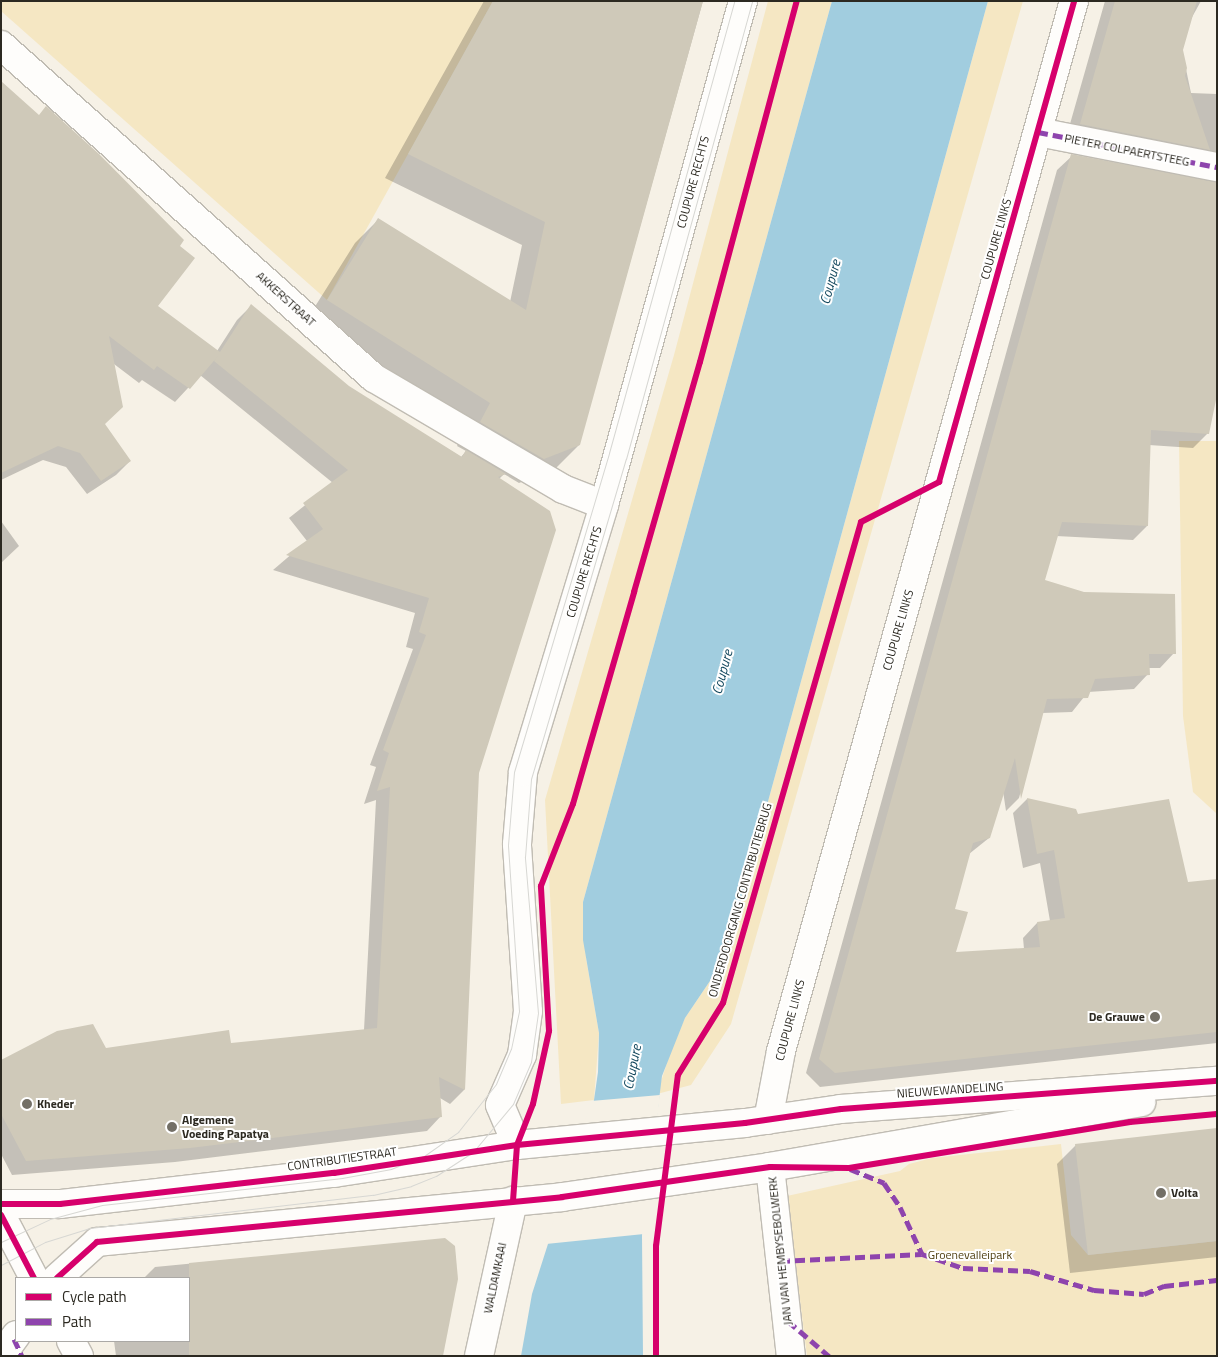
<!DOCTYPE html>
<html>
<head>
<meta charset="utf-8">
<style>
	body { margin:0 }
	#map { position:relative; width:1218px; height:1357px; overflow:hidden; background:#f6f1e6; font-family:"Titillium Web",sans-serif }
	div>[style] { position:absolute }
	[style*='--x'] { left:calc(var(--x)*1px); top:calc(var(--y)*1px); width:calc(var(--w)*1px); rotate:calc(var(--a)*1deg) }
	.green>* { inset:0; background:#f5e7c3 }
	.water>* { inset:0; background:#a1cddf }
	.pier>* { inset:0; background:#f6f1e6 }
	.shadow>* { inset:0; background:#0003 }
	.building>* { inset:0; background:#cfc9b9 }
	.roads { filter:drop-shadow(1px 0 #c0bcb3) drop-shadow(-1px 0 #c0bcb3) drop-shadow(0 1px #c0bcb3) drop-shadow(0 -1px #c0bcb3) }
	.minor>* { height:28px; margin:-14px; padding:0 14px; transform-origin:14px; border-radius:14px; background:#fefdfb }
	.major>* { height:28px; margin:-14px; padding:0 14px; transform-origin:14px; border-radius:14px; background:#fefdfb }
	.tram>* { height:1px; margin:-0.5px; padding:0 0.5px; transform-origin:0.5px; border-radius:0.5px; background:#d7d7d3 }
	.quiet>* { height:5px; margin-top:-2.5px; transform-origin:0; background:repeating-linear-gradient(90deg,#8e44ad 0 10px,transparent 0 15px) }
	.cycleway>* { height:6px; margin:-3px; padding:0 3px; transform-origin:3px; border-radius:3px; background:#d6006c }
	.dots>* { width:14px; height:14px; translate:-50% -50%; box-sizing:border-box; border:2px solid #fff; border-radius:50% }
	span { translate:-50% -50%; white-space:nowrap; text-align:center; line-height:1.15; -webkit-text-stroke:4px #fff; paint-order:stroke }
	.street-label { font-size:12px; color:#2c2921 }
	.poi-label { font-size:12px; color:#2c2921; font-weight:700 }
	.right { translate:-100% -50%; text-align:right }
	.left { translate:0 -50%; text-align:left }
	.park-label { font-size:12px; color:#524215 }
	.water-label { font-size:14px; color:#12475d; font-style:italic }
	.frame { position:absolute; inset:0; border:2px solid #2c2921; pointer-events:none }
	.legend { position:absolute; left:15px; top:1277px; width:175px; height:65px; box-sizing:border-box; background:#fff; border:1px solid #aba9a6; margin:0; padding:6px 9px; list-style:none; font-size:15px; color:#2c2921 }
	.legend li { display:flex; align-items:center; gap:10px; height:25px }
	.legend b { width:25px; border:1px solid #aba9a6 }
</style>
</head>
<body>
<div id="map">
	<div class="green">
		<div style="clip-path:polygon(1px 1px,493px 1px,327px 300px,1px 11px)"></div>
		<div style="clip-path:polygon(768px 1px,832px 1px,583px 902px,586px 958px,599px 1033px,594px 1100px,561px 1104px,545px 800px,674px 355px)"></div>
		<div style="clip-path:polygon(988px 1px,1023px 1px,731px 1024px,691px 1085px,657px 1094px,673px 1044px,685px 1018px,716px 972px,728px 947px)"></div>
		<div style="clip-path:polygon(1179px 441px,1217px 441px,1217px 814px,1193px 792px,1183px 716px)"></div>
		<div style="clip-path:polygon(1061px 1144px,1071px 1235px,1088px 1255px,1217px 1241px,1217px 1356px,807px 1356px,787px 1196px,900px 1171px,909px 1164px,932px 1158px)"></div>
	</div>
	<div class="water">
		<div style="clip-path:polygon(832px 1px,988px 1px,728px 947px,716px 972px,685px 1018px,662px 1076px,642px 1235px,643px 1356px,521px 1356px,532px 1294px,594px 1100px,598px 1072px,599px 1033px,583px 940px,583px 902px)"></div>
	</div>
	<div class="pier">
		<div style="clip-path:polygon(660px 1095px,644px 1234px,546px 1244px,591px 1101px)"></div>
	</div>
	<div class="shadow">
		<div style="clip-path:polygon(484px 1px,703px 1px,579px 445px,555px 469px,519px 483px,504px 474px,499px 479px,478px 773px,464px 1090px,450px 1104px,440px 1098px,441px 1116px,427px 1131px,175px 1162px,12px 1175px,1px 1154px,1px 1061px,105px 1050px,230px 1044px,364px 1030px,376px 800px,364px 804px,376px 767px,370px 765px,413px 649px,406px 647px,415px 613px,273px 570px,307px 541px,289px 518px,333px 483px,200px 375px,175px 402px,142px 380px,139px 383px,114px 364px,104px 425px,130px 461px,116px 475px,87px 494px,66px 467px,43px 460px,1px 480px,1px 262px,179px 246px,156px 306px,217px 351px,237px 320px,251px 306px,348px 387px,461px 457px,466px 451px,457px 446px,468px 427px,304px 324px,355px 243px,378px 220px,510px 302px,522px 245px,385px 178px)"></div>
		<div style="clip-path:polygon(1105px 1px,1201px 1px,1191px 19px,1182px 50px,1191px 93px,1217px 94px,1217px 175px,1066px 138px)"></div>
		<div style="clip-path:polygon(1072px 156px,1208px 433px,1193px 448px,1149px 445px,1147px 526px,1133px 540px,1056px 536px,1043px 581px,1174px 653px,1160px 668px,1148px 668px,1148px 674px,1134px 689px,1088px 692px,1072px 712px,1042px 713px,1019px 798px,1006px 811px,1003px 791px,989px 838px,969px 854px,954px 909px,954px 953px,1024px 949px,1023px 938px,1037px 923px,1050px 921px,1040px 863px,1023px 868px,1013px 813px,1027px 799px,1077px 815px,1187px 883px,1217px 880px,1217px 1043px,820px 1087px,806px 1073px,1057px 170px)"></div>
		<div style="clip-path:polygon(1px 521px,19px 546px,1px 563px)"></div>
		<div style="clip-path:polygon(1217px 1133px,1217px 1257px,1070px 1273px,1057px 1164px,1076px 1145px)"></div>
		<div style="clip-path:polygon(444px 1239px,442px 1356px,116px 1356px,114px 1341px,189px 1341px,189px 1278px,144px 1278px,155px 1267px)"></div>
	</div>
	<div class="building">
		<div style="clip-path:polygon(493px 1px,703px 1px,580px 445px,544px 459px,480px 422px,490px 403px,327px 300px,378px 218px,526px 310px,545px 222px,408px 154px)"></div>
		<div style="clip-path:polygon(1115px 1px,1197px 1px,1183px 50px,1187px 68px,1185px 76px,1210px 150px,1080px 124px)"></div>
		<div style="clip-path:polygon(1px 81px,39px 115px,46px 106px,99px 154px,184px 240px,180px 246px,195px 258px,158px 306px,220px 352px,251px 304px,349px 386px,462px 457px,466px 450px,506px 474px,498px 477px,550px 511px,556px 530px,479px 773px,465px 1090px,439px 1077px,442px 1117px,190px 1148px,26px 1161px,1px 1114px,1px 1060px,57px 1031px,93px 1024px,106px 1048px,229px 1030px,231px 1043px,377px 1028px,390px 787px,377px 791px,389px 753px,383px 750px,426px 635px,419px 632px,429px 598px,286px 555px,323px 529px,303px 503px,348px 470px,214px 361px,218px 356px,190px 389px,157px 366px,154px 370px,109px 336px,123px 407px,105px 424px,131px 461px,101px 481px,80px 453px,58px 446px,1px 473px)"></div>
		<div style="clip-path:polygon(1071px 154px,1217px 182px,1217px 395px,1209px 434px,1151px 430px,1148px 526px,1062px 522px,1045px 580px,1084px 592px,1175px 594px,1176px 654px,1149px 654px,1150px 675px,1095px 679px,1088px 698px,1047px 699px,1021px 799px,1015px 758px,990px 838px,973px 843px,955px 909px,968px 912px,956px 952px,1040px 947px,1037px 922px,1065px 918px,1054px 850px,1037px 854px,1027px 798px,1076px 809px,1078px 814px,1169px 799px,1188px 882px,1217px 879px,1217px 1032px,835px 1073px,819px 1059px)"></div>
		<div style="clip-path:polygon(1217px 1128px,1217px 1241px,1088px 1255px,1075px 1144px)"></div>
		<div style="clip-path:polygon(445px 1238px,455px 1246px,458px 1279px,443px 1356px,189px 1356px,189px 1263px)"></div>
	</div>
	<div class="roads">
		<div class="minor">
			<div style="--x:1;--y:45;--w:500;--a:41.76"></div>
			<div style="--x:374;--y:378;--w:219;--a:30.4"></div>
			<div style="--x:563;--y:489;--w:44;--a:21.3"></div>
			<div style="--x:1038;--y:132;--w:182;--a:11.1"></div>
			<div style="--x:768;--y:1120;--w:70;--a:-79.3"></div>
			<div style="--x:781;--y:1051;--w:1090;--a:-74.41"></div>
			<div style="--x:517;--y:1145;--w:43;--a:-113"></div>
			<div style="--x:500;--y:1105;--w:55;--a:-66.3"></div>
			<div style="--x:522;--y:1055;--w:44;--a:-82.2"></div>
			<div style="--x:528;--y:1011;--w:167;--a:-93.8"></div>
			<div style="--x:517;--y:844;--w:72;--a:-85.2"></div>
			<div style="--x:523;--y:772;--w:279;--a:-73.1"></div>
			<div style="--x:604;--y:505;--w:523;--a:-74.58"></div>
			<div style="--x:770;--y:1167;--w:190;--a:83.7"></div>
			<div style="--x:1;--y:1215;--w:71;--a:62.4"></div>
			<div style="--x:71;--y:1341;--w:17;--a:62"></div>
			<div style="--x:479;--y:1356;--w:159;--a:-77.6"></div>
		</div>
		<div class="major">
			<div style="--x:1;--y:1204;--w:59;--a:0"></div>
			<div style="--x:60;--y:1204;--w:276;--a:-6.5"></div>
			<div style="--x:334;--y:1173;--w:185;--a:-8.7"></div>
			<div style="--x:517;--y:1145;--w:229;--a:-5.5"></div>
			<div style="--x:745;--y:1123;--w:97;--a:-8.3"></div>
			<div style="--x:841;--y:1109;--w:377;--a:-4.3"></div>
			<div style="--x:57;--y:1278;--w:54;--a:-42"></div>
			<div style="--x:97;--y:1242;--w:467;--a:-5.5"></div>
			<div style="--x:562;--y:1197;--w:210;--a:-8.2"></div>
			<div style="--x:770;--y:1167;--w:377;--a:-9.9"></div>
			<div style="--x:1;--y:1356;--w:26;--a:-54"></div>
		</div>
	</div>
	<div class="tram">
		<div style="--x:1;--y:1242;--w:54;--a:-25.1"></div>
		<div style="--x:50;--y:1219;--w:54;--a:-15.1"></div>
		<div style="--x:102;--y:1205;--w:242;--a:-6.4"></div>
		<div style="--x:342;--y:1178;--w:50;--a:-10.4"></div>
		<div style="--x:391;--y:1169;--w:35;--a:-22"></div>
		<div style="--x:424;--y:1156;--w:42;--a:-35.2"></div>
		<div style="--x:458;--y:1132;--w:61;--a:-51.6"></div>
		<div style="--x:496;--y:1084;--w:38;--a:-67"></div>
		<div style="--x:511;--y:1049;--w:39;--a:-78"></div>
		<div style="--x:519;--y:1011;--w:166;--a:-93.8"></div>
		<div style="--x:508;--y:845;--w:73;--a:-85.3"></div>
		<div style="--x:514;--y:772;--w:333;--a:-73.4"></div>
		<div style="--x:609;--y:453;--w:469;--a:-74.5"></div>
		<div style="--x:1;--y:1265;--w:50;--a:-27.6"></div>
		<div style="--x:45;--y:1242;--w:47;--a:-17.3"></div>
		<div style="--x:90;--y:1228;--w:285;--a:-6.7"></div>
		<div style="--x:373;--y:1195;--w:39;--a:-13"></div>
		<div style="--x:411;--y:1186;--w:27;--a:-22"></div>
		<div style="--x:436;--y:1176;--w:44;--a:-33"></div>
		<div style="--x:473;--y:1152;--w:62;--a:-50.2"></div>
		<div style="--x:513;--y:1104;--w:46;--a:-66.8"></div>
		<div style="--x:531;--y:1062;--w:49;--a:-81.9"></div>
		<div style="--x:538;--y:1013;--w:157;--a:-94.8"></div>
		<div style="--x:525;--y:857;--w:78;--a:-85.6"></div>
		<div style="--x:531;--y:779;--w:334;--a:-73.5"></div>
		<div style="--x:626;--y:459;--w:475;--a:-74.6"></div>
	</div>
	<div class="quiet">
		<div style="--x:1038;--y:132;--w:182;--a:11.1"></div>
		<div style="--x:850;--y:1169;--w:37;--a:22"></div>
		<div style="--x:884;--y:1183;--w:29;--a:56"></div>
		<div style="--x:900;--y:1207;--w:52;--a:64.9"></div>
		<div style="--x:780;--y:1261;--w:142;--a:-2.8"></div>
		<div style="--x:922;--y:1254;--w:43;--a:18.9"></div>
		<div style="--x:963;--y:1268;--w:67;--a:2.6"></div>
		<div style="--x:1030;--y:1271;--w:67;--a:16.5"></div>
		<div style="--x:1094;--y:1290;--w:50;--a:4.6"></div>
		<div style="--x:1144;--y:1294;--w:22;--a:-22"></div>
		<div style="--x:1164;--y:1286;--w:53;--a:-6.5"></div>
		<div style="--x:788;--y:1321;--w:54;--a:40.5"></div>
		<div style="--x:14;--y:1339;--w:19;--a:65"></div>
	</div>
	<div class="cycleway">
		<div style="--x:513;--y:1201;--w:56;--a:-85.9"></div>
		<div style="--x:517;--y:1145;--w:44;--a:-68.7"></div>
		<div style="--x:533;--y:1104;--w:75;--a:-77.6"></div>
		<div style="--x:549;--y:1031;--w:145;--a:-93.2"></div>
		<div style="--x:541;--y:886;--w:88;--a:-68.7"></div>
		<div style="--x:573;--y:804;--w:221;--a:-73.9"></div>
		<div style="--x:634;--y:592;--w:239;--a:-74"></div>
		<div style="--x:700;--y:362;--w:374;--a:-75"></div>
		<div style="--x:1;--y:1204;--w:59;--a:0"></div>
		<div style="--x:60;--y:1204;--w:276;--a:-6.5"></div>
		<div style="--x:334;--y:1173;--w:185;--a:-8.7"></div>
		<div style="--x:517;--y:1145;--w:229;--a:-5.5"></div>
		<div style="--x:745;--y:1123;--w:97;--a:-8.3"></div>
		<div style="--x:841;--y:1109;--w:377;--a:-4.3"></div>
		<div style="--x:1;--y:1215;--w:71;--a:62.4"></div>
		<div style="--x:57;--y:1278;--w:54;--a:-42"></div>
		<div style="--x:97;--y:1242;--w:467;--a:-5.5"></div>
		<div style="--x:562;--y:1197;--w:210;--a:-8.2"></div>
		<div style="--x:770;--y:1167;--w:79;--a:0.7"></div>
		<div style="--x:849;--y:1168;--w:285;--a:-9.3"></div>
		<div style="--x:1130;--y:1122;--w:87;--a:-5.3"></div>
		<div style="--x:656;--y:1356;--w:110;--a:-90"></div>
		<div style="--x:656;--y:1246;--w:172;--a:-82.7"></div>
		<div style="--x:678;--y:1075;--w:85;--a:-58"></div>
		<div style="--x:723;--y:1003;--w:500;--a:-73.99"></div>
		<div style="--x:861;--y:522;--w:88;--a:-27.1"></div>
		<div style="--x:939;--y:482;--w:500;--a:-74.3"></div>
	</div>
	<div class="dots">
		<div style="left:1155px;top:1017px;background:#736f66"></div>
		<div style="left:27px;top:1104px;background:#736f66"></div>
		<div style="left:172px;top:1127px;background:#736f66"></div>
		<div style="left:1161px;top:1193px;background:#736f66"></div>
	</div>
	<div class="street-label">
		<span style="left:1127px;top:150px;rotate:11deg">PIETER COLPAERTSTEEG</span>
		<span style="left:693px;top:182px;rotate:-75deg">COUPURE RECHTS</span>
		<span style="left:996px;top:239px;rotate:-74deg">COUPURE LINKS</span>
		<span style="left:286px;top:299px;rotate:42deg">AKKERSTRAAT</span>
		<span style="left:584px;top:572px;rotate:-73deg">COUPURE RECHTS</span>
		<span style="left:898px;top:630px;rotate:-74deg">COUPURE LINKS</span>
		<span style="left:740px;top:900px;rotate:-74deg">ONDERDOORGANG CONTRIBUTIEBRUG</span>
		<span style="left:790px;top:1020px;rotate:-75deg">COUPURE LINKS</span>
		<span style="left:950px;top:1090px;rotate:-4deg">NIEUWEWANDELING</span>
		<span style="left:342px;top:1159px;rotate:-8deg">CONTRIBUTIESTRAAT</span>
		<span style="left:780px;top:1251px;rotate:-96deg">JAN VAN HEMBYSEBOLWERK</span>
		<span style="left:495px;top:1278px;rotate:-78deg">WALDAMKAAI</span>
	</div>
	<div class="poi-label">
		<span class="right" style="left:1145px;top:1017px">De Grauwe</span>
		<span class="left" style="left:37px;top:1104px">Kheder</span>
		<span class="left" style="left:182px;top:1127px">Algemene<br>Voeding Papatya</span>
		<span class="left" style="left:1171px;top:1193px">Volta</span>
	</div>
	<div class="park-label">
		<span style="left:970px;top:1255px">Groenevalleipark</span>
	</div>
	<div class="water-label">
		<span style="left:830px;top:282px;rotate:-75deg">Coupure</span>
		<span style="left:722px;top:672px;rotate:-75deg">Coupure</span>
		<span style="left:632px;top:1067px;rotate:-79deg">Coupure</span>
	</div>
	<div class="frame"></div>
	<ul class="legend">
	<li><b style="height:6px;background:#d6006c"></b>Cycle path</li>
	<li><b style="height:6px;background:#8e44ad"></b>Path</li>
	</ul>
</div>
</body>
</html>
